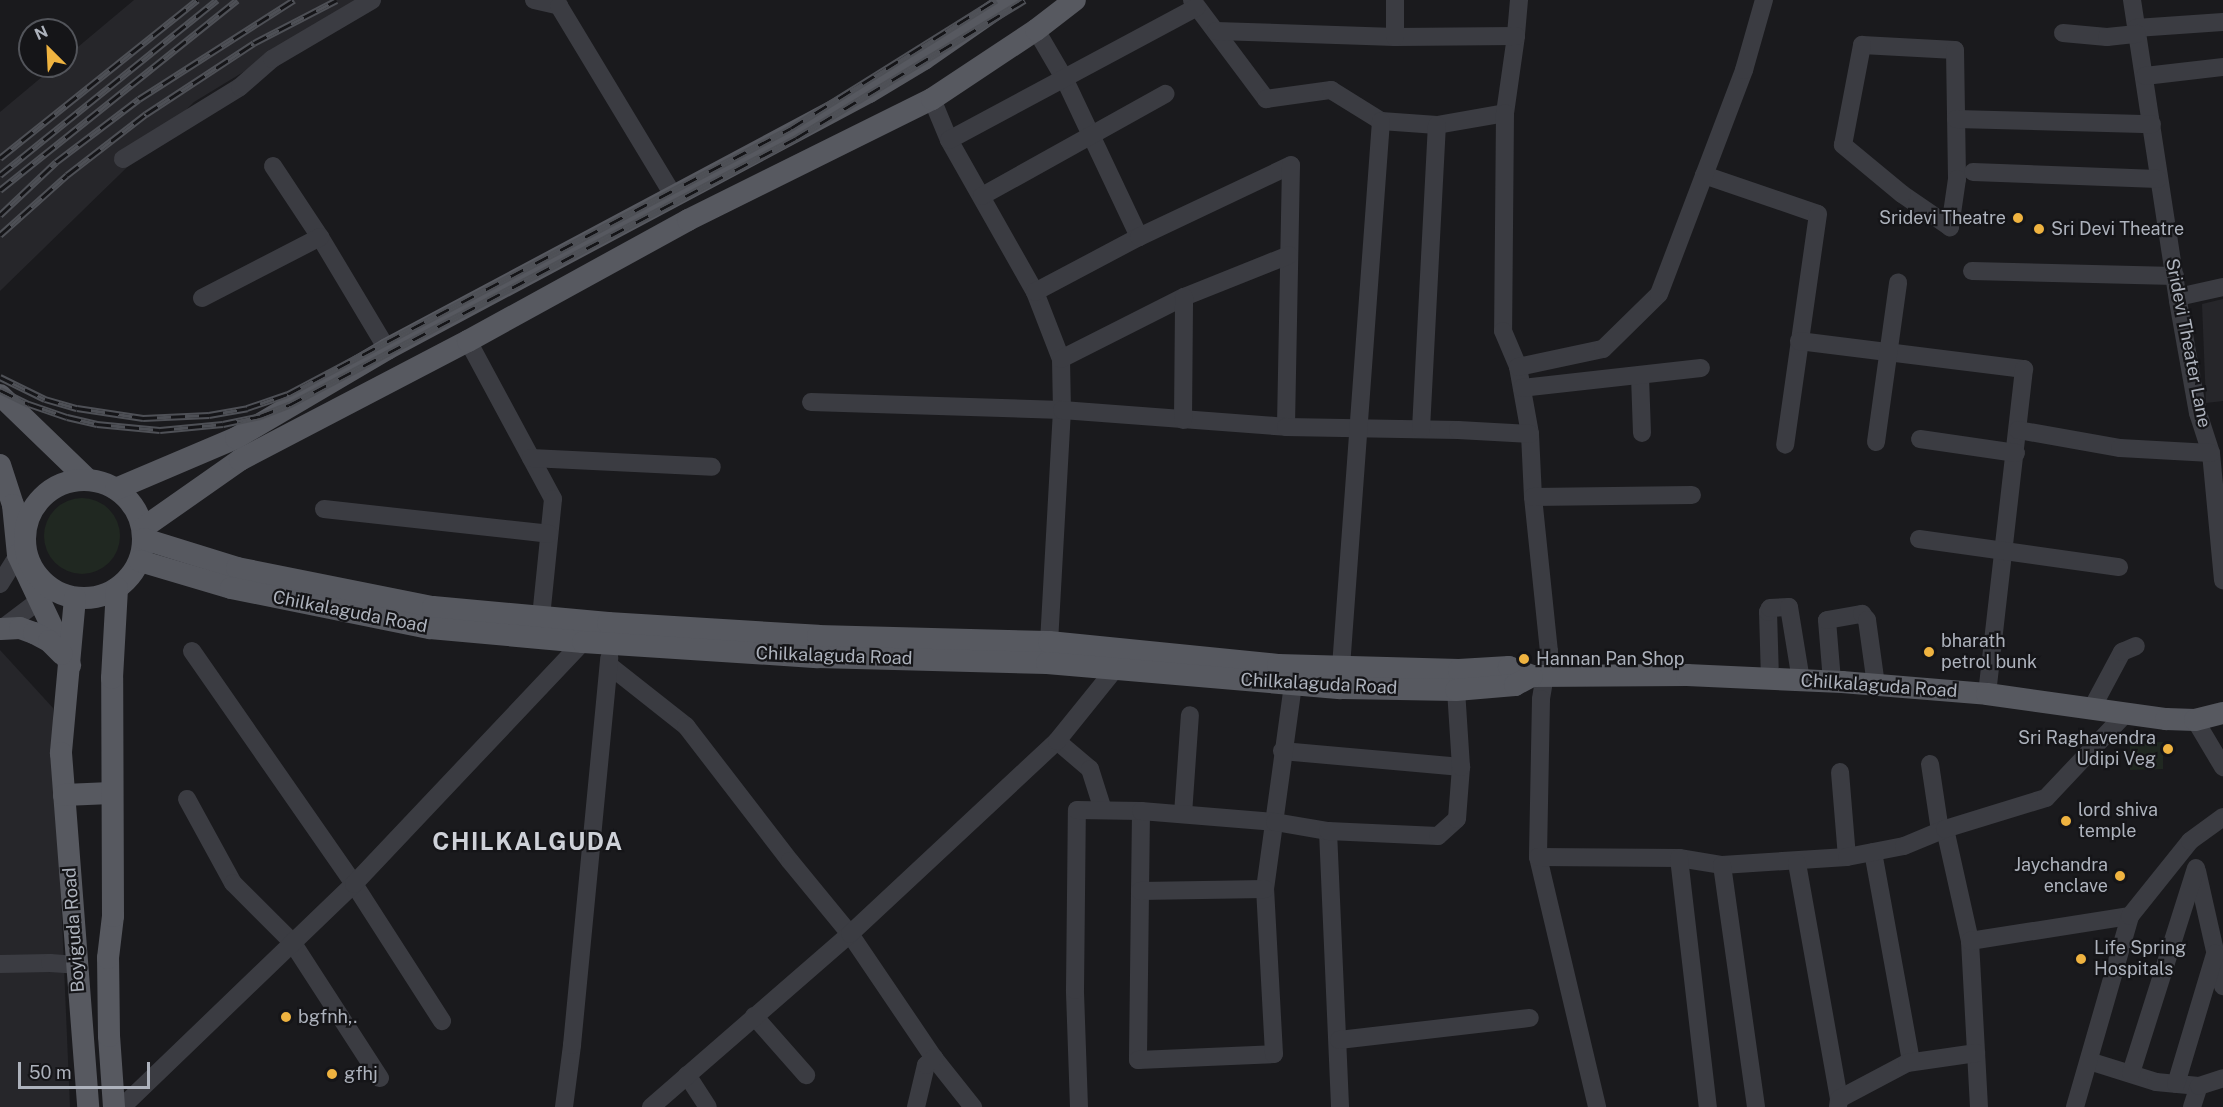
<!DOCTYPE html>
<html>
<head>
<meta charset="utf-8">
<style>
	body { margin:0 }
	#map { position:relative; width:2223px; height:1107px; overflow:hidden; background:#1a1a1d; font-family:"Public Sans",sans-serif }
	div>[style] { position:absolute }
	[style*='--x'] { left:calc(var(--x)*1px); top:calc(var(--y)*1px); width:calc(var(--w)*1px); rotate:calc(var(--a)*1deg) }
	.built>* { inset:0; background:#26262a }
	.green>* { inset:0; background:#202821 }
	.round { border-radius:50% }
	.minor>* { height:18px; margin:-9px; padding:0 9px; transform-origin:9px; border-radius:9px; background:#3b3c42 }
	.major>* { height:22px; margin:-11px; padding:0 11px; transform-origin:11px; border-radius:11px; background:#575960 }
	.major>.ring { margin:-11px; padding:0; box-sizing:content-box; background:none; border:22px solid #575960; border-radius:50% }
	.rail>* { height:7px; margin-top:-3.5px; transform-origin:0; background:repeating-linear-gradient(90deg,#151518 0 14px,#4e5056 0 28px); box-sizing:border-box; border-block:2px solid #4e5056 }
	.dots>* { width:16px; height:16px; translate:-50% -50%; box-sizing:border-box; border:3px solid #151518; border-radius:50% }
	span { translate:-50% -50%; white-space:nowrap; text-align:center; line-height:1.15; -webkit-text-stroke:4.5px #151518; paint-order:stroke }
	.poi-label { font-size:18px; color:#adb2bc }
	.right { translate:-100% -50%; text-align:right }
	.left { translate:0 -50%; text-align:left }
	.street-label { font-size:18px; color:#adb2bc }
	.district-label { font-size:24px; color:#ced1d8; font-weight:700; letter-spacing:1.5px }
	.north { position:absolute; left:18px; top:18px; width:60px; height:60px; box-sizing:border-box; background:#151518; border:2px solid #52545a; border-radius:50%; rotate:336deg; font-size:16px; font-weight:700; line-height:24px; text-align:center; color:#adb2bc }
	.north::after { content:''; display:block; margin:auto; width:21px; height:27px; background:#efb340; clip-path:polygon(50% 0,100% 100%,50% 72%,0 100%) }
	.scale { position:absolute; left:18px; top:1062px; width:132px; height:27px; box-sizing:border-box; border:3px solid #adb2bc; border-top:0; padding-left:8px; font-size:18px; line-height:21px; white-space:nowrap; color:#adb2bc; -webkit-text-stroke:4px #151518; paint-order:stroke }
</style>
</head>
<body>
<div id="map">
	<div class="built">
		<div style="clip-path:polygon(134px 0,361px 0,194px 102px,0 291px,0 112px,55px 66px,66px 66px,66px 57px)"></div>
		<div style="clip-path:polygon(2223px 299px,2223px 401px,2206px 403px,2202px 304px)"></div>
		<div style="clip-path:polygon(0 650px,53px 708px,70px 1107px,0 1107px)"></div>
	</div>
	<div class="green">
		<div class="round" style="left:44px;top:498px;width:76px;height:76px"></div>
		<div style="clip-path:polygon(2163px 742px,2163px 769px,2130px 770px,2130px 743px)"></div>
	</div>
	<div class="minor">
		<div style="--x:534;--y:0;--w:26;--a:13"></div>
		<div style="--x:559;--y:6;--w:223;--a:58.9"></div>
		<div style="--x:1192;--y:0;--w:124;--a:53.2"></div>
		<div style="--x:1266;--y:99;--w:66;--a:-7.9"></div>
		<div style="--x:1331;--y:90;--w:59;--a:31.8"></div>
		<div style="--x:1381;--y:121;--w:56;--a:4.1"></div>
		<div style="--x:1437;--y:125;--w:69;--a:-10"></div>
		<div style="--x:1519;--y:0;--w:36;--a:95"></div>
		<div style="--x:1516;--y:36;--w:78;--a:98.1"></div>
		<div style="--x:1505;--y:113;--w:218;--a:90.5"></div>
		<div style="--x:1503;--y:331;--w:39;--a:67"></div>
		<div style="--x:1518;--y:367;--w:68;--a:79.8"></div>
		<div style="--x:1530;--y:434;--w:63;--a:87.3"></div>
		<div style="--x:1533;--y:497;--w:155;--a:84.1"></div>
		<div style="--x:1549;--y:651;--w:49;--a:99.5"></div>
		<div style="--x:1541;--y:699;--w:158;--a:91.1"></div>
		<div style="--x:1538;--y:857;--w:257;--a:76.7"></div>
		<div style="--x:2132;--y:0;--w:304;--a:81.3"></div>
		<div style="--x:2178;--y:301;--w:114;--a:79.9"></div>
		<div style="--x:2198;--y:413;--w:42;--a:72"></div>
		<div style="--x:2211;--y:453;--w:128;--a:84.6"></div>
		<div style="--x:2136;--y:28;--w:87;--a:-3.9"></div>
		<div style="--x:1036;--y:30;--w:56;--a:59.7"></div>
		<div style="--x:1064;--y:78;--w:176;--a:64.7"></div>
		<div style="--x:1216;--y:31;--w:179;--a:1.9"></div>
		<div style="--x:1395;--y:37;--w:121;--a:-0.5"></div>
		<div style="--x:2063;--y:33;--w:44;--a:5.2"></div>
		<div style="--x:2107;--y:37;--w:30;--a:-6"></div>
		<div style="--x:1395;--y:37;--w:37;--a:-90"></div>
		<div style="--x:1862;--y:45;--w:93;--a:3.1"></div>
		<div style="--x:1955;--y:50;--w:129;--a:89.1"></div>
		<div style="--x:1957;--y:179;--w:49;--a:98.3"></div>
		<div style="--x:1950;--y:227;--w:58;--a:-145.5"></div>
		<div style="--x:1902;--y:194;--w:77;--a:-140.3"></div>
		<div style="--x:1843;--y:145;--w:102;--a:-79.2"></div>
		<div style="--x:2145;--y:76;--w:79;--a:-6.6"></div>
		<div style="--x:932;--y:99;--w:44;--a:67.5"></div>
		<div style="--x:949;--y:140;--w:175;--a:60.5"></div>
		<div style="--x:1035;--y:292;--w:72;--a:68.8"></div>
		<div style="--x:1061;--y:359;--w:51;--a:88.9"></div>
		<div style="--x:1062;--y:410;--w:232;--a:93.2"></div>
		<div style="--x:1956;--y:119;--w:196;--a:1.5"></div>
		<div style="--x:949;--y:140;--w:281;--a:-28.2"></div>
		<div style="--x:123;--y:159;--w:137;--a:-31.6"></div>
		<div style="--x:240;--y:87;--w:43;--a:-41.2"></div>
		<div style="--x:272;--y:59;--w:116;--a:-30.5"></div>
		<div style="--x:273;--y:166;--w:85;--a:56.5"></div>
		<div style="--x:320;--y:237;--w:131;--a:59.1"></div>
		<div style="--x:1973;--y:172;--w:185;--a:2.2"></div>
		<div style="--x:1704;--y:175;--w:120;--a:18.9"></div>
		<div style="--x:1818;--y:214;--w:233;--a:98.1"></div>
		<div style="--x:982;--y:196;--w:210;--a:-29.1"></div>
		<div style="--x:1972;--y:271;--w:203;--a:1.4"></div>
		<div style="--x:1035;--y:292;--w:118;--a:-27.9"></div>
		<div style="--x:1139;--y:237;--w:168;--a:-25.3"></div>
		<div style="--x:1291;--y:165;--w:262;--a:91.1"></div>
		<div style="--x:2178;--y:297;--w:46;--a:-12.5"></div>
		<div style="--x:202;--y:298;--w:133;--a:-27.3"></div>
		<div style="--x:468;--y:341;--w:179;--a:61.7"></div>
		<div style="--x:553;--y:499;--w:119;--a:95.8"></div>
		<div style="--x:1799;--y:341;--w:227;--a:7.1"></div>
		<div style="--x:2024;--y:369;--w:327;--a:96.5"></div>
		<div style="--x:1061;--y:359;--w:138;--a:-26.8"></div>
		<div style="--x:1184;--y:297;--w:113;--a:-21.8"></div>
		<div style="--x:1518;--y:367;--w:87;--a:-12"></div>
		<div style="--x:1603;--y:349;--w:78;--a:-44.5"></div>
		<div style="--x:1659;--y:294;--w:240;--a:-69.2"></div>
		<div style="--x:1744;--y:70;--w:73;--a:-74.1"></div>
		<div style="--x:1640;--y:376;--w:57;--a:88"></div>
		<div style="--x:1522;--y:388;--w:180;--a:-6.4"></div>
		<div style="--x:811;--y:402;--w:251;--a:1.8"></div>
		<div style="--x:1062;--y:410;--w:225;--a:4.3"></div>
		<div style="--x:1286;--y:427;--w:172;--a:1"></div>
		<div style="--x:1458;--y:430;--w:72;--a:3.2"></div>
		<div style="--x:1183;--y:420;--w:123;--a:-89.5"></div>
		<div style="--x:1421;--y:429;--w:304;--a:-87"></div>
		<div style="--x:2018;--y:430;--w:104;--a:10"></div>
		<div style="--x:2120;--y:448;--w:91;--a:3.1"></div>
		<div style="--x:1920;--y:439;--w:97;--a:8.3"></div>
		<div style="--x:1876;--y:442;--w:161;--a:-82.1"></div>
		<div style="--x:531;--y:458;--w:181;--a:2.8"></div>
		<div style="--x:1533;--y:497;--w:159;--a:-0.7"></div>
		<div style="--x:324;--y:509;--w:226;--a:6.3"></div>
		<div style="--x:1919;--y:539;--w:202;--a:8"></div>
		<div style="--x:0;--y:584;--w:44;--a:-58.1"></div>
		<div style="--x:0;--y:630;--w:66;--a:-37"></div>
		<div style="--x:192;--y:651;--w:284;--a:55.2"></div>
		<div style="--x:354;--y:884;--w:163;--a:57.3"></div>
		<div style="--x:610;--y:666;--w:97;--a:38.3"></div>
		<div style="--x:686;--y:726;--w:170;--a:52.4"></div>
		<div style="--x:790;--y:861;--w:94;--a:50.6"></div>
		<div style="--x:850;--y:934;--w:150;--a:55.9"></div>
		<div style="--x:934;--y:1058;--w:63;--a:51.5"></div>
		<div style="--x:1341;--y:667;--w:547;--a:-85.81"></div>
		<div style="--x:1770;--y:679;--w:67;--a:-91.7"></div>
		<div style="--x:1768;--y:612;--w:4;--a:-63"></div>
		<div style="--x:1770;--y:608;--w:19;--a:-3"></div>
		<div style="--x:1789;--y:607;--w:74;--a:80.7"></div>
		<div style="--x:1832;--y:681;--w:61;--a:-94.7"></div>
		<div style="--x:1827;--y:620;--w:36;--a:-10"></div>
		<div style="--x:1862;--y:614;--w:8;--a:50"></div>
		<div style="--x:1867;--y:620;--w:66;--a:82.1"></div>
		<div style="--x:2092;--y:708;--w:64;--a:-61.8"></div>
		<div style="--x:2122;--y:652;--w:15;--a:-23"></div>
		<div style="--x:2195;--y:720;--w:55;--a:59.2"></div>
		<div style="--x:1057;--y:741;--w:43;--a:40.3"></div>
		<div style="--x:1090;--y:769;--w:43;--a:72.4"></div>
		<div style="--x:1282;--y:751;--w:180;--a:5.1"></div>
		<div style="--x:1930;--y:764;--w:68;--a:81.5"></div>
		<div style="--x:1840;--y:772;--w:85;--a:85.3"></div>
		<div style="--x:187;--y:799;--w:96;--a:61.3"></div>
		<div style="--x:233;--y:883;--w:83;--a:45"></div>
		<div style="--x:292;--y:942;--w:162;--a:57.1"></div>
		<div style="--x:1141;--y:811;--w:249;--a:90.7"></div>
		<div style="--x:1138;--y:1060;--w:136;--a:-2.5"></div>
		<div style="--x:1274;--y:1054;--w:165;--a:-93.1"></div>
		<div style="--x:1265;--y:889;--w:206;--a:-82.2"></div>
		<div style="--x:1183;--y:814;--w:99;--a:-86"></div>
		<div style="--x:1945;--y:829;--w:115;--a:77.4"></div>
		<div style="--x:1970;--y:941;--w:166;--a:86.9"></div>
		<div style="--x:1328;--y:831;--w:276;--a:87.5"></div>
		<div style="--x:1873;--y:852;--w:213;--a:79.7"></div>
		<div style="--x:1538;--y:857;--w:141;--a:0.4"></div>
		<div style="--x:1679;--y:858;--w:44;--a:9.2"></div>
		<div style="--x:1722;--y:865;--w:125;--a:-3.7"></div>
		<div style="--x:1847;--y:857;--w:58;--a:-10.9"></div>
		<div style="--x:1904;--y:846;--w:44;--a:-22.5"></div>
		<div style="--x:1945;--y:829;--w:106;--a:-17.1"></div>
		<div style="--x:2046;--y:798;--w:117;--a:-46.7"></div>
		<div style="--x:1679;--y:858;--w:251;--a:83.4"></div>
		<div style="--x:1797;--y:863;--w:240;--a:79.9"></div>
		<div style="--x:1839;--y:1099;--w:8;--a:97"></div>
		<div style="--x:1722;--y:865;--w:244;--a:82"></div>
		<div style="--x:2197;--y:871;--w:118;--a:77.3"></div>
		<div style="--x:1140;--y:891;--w:125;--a:-0.9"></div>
		<div style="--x:1970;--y:941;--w:162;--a:-8.9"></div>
		<div style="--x:0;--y:964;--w:50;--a:-1.1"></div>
		<div style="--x:50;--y:963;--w:27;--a:4"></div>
		<div style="--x:754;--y:1016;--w:79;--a:48.6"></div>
		<div style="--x:1339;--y:1040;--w:192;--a:-6.6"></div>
		<div style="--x:2089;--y:1061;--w:70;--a:17.4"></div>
		<div style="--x:2156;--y:1082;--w:43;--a:5.3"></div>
		<div style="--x:2131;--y:1073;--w:215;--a:-72.4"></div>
		<div style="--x:687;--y:1075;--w:38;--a:57"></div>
		<div style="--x:2176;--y:1084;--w:136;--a:-73.3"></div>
		<div style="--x:1839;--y:1099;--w:77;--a:-27.9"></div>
		<div style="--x:1907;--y:1063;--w:70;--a:-8.2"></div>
		<div style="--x:122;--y:1107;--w:322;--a:-43.9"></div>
		<div style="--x:354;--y:884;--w:333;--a:-46.6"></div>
		<div style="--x:564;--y:1107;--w:63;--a:-82.6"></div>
		<div style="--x:572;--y:1045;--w:389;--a:-84.5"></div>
		<div style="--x:651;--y:1107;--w:264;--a:-41"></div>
		<div style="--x:850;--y:934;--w:283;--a:-43"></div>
		<div style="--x:1057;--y:741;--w:94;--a:-51.1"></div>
		<div style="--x:916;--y:1107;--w:43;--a:-76.6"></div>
		<div style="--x:926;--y:1065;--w:11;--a:-41"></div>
		<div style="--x:1079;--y:1107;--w:117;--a:-92"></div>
		<div style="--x:1075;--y:990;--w:180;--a:-89.4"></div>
		<div style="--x:1077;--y:810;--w:64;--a:0.9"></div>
		<div style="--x:1141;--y:811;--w:134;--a:4.7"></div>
		<div style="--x:1275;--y:822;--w:54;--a:9.6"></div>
		<div style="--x:1328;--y:831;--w:110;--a:2.6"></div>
		<div style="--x:1438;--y:836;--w:25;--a:-42"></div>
		<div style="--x:1457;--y:819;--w:52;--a:-85.6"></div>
		<div style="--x:1461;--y:767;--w:77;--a:-93.7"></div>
		<div style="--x:2075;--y:1107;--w:199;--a:-73.9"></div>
		<div style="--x:2130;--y:916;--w:96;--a:-51.3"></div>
		<div style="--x:2190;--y:841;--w:41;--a:-36"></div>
		<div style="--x:2192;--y:1107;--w:22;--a:-72"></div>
		<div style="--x:2199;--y:1086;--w:25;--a:-18"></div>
	</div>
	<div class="major">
		<div style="--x:0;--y:395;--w:122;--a:44"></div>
		<div style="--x:0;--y:465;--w:42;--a:72"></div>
		<div style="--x:13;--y:505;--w:50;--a:84.3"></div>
		<div style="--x:18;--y:555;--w:122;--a:64.7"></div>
		<div class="ring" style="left:25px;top:480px;width:96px;height:96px"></div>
		<div style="--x:116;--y:489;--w:130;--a:-23"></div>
		<div style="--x:236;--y:438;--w:175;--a:-30.5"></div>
		<div style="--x:387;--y:349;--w:546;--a:-28.07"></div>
		<div style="--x:869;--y:92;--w:64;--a:-31"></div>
		<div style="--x:924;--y:59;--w:103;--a:-34.8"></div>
		<div style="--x:143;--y:528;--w:118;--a:-35"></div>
		<div style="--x:240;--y:460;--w:257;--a:-27.6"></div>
		<div style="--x:468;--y:341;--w:251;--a:-28.8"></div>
		<div style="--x:688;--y:220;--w:272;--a:-26.4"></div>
		<div style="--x:932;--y:99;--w:125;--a:-33.6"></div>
		<div style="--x:1036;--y:30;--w:49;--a:-37.6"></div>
		<div style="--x:144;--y:539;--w:97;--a:17.3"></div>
		<div style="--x:237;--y:568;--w:200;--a:11.3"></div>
		<div style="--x:433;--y:607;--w:176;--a:5.2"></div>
		<div style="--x:608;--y:623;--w:210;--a:3.5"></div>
		<div style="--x:818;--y:636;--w:231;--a:1.5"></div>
		<div style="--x:1049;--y:642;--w:230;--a:5.7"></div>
		<div style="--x:1278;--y:665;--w:181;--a:1.6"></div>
		<div style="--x:1459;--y:670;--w:50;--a:-3.4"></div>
		<div style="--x:1509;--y:667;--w:25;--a:21"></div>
		<div style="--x:1532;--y:676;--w:155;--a:-0.4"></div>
		<div style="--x:1687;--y:675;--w:155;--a:2.6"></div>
		<div style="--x:1842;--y:682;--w:145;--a:4.7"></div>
		<div style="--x:1987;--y:694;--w:181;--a:8"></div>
		<div style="--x:2166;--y:719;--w:29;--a:2"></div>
		<div style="--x:2195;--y:720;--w:29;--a:-14"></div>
		<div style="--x:140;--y:561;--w:95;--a:16.5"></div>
		<div style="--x:231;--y:588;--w:203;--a:11.4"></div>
		<div style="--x:430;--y:628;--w:154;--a:5.2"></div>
		<div style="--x:583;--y:642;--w:235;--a:3.7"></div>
		<div style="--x:818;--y:657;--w:229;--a:1.5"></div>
		<div style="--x:1047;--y:663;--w:295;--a:4.9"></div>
		<div style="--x:1341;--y:688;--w:115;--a:1"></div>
		<div style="--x:1456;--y:690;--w:59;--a:-4.8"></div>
		<div style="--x:1515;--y:685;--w:19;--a:-28"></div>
		<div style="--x:75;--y:598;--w:156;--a:95.2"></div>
		<div style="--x:61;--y:753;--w:355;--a:85.6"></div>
		<div style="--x:1;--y:629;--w:19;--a:-3"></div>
		<div style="--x:20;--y:628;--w:15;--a:20"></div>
		<div style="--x:34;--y:633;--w:17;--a:28"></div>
		<div style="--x:49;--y:641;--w:18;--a:45"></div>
		<div style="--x:64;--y:795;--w:47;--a:-2.4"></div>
		<div style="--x:114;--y:1107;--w:71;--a:-94"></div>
		<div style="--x:109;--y:1036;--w:78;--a:-90.7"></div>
		<div style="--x:108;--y:958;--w:42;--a:-83.2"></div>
		<div style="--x:113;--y:916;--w:238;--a:-90.2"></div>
		<div style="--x:112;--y:678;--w:90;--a:-86.8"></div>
	</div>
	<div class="rail">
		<div style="--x:0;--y:158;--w:253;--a:-38.7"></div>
		<div style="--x:0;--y:175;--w:279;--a:-38.9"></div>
		<div style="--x:0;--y:190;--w:304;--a:-38.7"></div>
		<div style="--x:0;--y:215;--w:77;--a:-43.4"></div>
		<div style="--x:56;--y:162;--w:104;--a:-37.2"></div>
		<div style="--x:139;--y:99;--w:184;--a:-32.6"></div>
		<div style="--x:0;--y:235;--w:90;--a:-41.8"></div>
		<div style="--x:67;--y:175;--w:100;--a:-37.7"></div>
		<div style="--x:146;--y:114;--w:129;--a:-33.3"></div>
		<div style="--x:254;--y:43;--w:93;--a:-27.4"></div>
		<div style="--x:0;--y:377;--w:50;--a:26.1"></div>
		<div style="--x:45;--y:399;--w:33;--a:16"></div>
		<div style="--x:77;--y:408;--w:67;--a:8.6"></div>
		<div style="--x:143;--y:418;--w:66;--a:-2.6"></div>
		<div style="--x:209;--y:415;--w:39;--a:-10"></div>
		<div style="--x:247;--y:408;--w:43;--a:-18.9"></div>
		<div style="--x:288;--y:394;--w:569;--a:-27.87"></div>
		<div style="--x:791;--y:128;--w:242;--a:-32"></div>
		<div style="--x:0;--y:390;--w:32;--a:26"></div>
		<div style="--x:29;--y:404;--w:40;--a:18.9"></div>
		<div style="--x:67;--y:417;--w:31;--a:13"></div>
		<div style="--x:97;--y:424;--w:63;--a:5.4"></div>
		<div style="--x:160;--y:430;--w:63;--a:-5.4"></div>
		<div style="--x:223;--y:424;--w:38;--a:-12"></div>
		<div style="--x:260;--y:416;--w:31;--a:-21"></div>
		<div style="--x:289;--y:405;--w:573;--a:-27.77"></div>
		<div style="--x:796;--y:138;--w:267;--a:-31.1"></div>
	</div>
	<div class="dots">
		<div style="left:2018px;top:218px;background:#efb340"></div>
		<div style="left:2039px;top:229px;background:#efb340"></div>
		<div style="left:1929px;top:652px;background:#efb340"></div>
		<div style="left:1524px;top:659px;background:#efb340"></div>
		<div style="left:2168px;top:749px;background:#efb340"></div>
		<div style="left:2066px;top:821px;background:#efb340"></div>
		<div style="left:2120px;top:876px;background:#efb340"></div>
		<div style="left:2081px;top:959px;background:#efb340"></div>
		<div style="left:286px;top:1017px;background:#efb340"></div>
		<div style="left:332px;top:1074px;background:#efb340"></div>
	</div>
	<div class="poi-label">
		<span class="right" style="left:2006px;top:218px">Sridevi Theatre</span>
		<span class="left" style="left:2051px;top:229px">Sri Devi Theatre</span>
		<span class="left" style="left:1941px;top:652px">bharath<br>petrol bunk</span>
		<span class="left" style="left:1536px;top:659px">Hannan Pan Shop</span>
		<span class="right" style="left:2156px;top:749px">Sri Raghavendra<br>Udipi Veg</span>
		<span class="left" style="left:2078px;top:821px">lord shiva<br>temple</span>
		<span class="right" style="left:2108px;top:876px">Jaychandra<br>enclave</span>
		<span class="left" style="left:2094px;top:959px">Life Spring<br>Hospitals</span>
		<span class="left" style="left:298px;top:1017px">bgfnh,.</span>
		<span class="left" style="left:344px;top:1074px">gfhj</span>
	</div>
	<div class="street-label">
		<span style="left:2188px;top:343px;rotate:79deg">Sridevi Theater Lane</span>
		<span style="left:350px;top:612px;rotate:11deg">Chilkalaguda Road</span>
		<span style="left:834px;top:656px;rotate:2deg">Chilkalaguda Road</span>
		<span style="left:1319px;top:684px;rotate:3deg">Chilkalaguda Road</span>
		<span style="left:1879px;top:686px;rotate:4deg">Chilkalaguda Road</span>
		<span style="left:74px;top:930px;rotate:-94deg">Boyiguda Road</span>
	</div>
	<div class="district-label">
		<span style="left:528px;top:842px">CHILKALGUDA</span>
	</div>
	<div class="north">N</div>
	<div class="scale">50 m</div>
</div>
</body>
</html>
